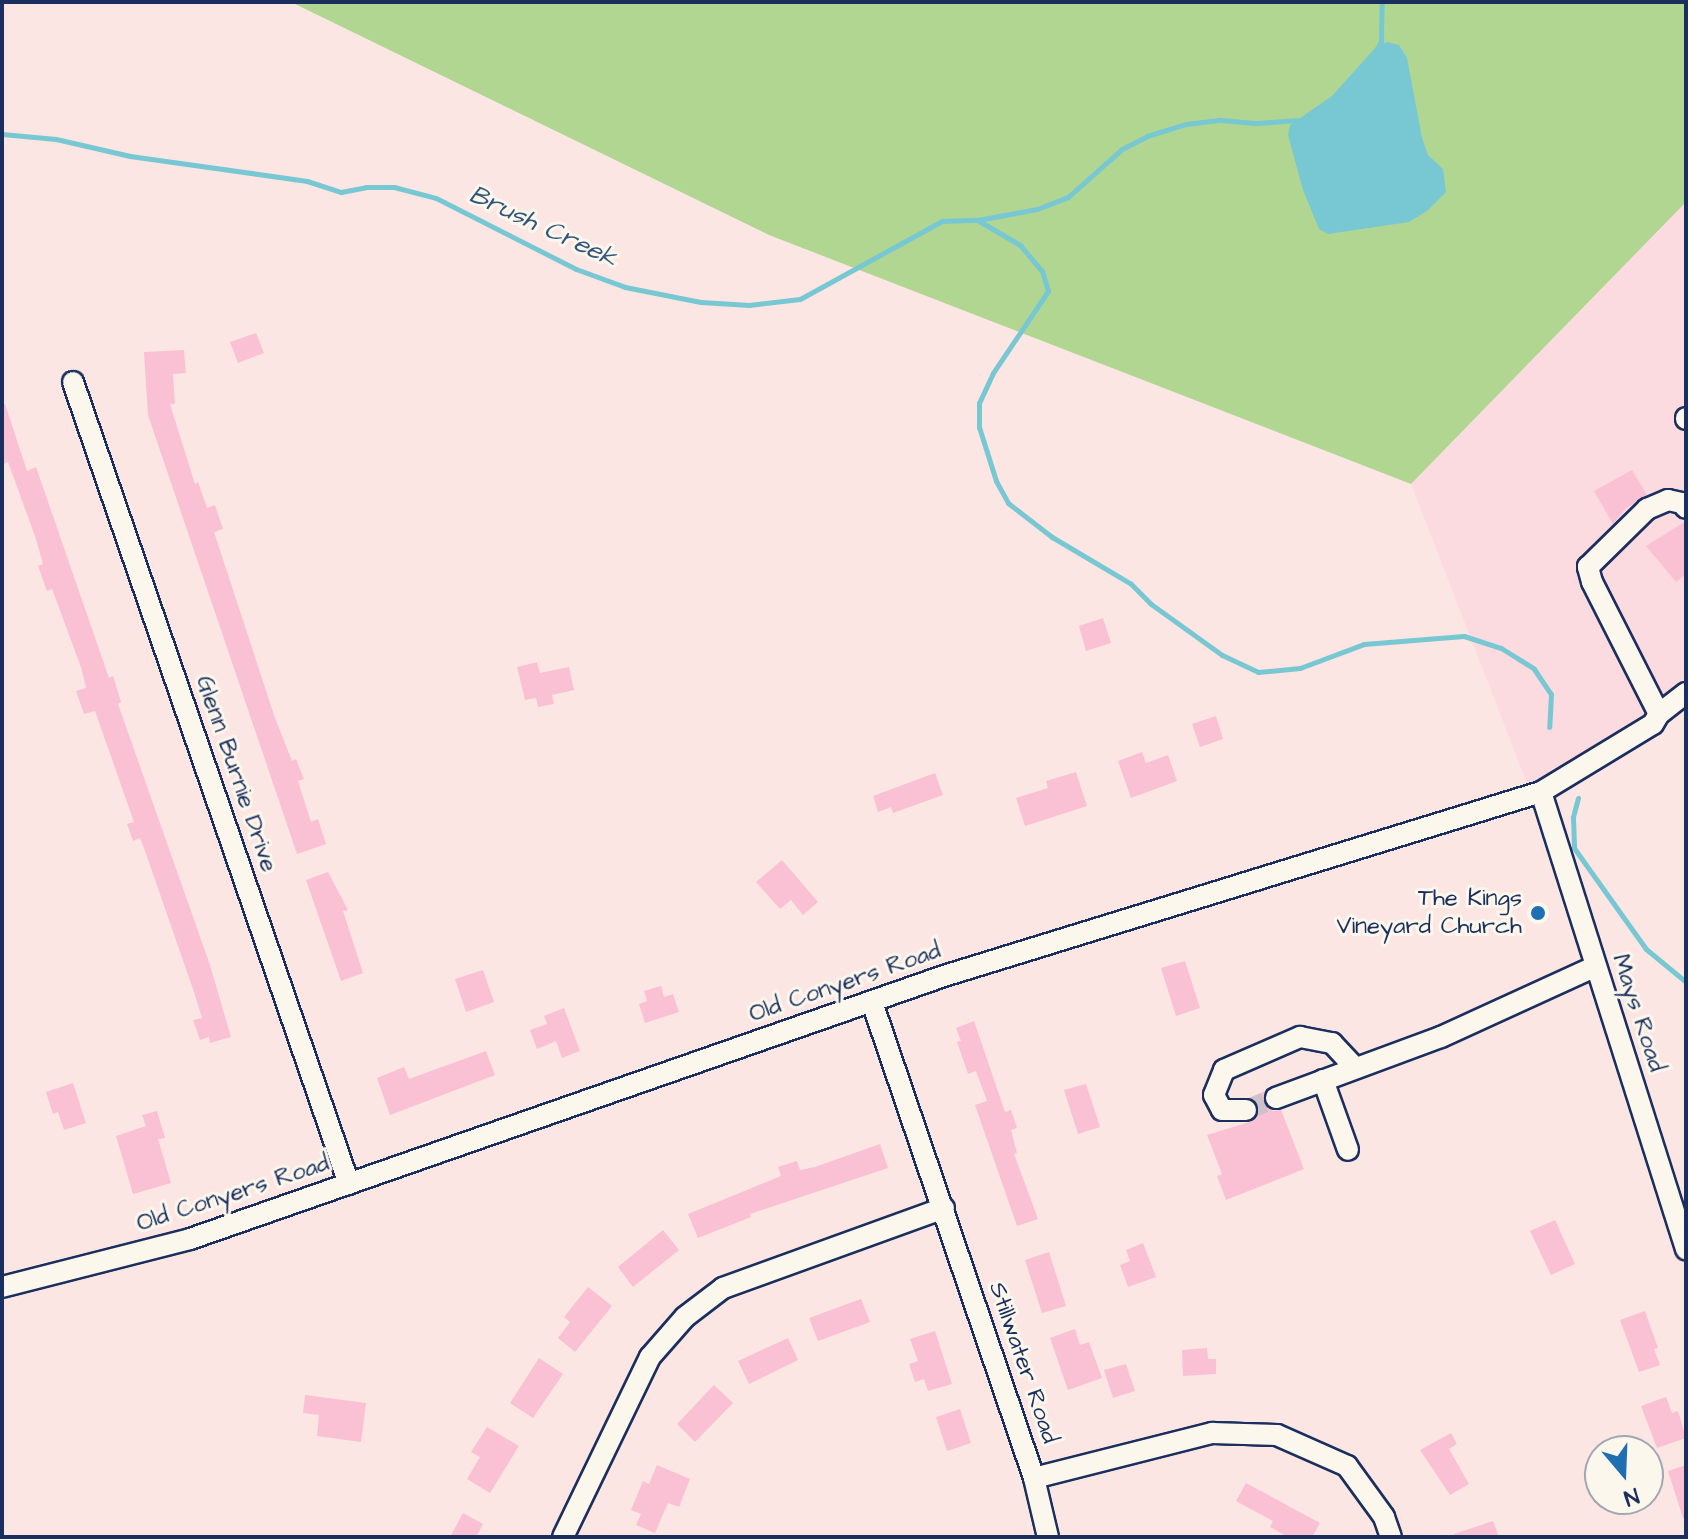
<!DOCTYPE html>
<html>
<head>
<meta charset="utf-8">
<style>
	body { margin:0 }
	#map { position:relative; width:1688px; height:1539px; overflow:hidden; background:#fbe6e4; font-family:"Architects Daughter",sans-serif }
	div>[style] { position:absolute }
	[style*='--x'] { left:calc(var(--x)*1px); top:calc(var(--y)*1px); width:calc(var(--w)*1px); rotate:calc(var(--a)*1deg) }
	.built>* { inset:0; background:#fbdbdf }
	.green>* { inset:0; background:#b0d691 }
	.water>* { inset:0; background:#78c8d3 }
	.stream>* { height:5px; margin:-2.5px; padding:0 2.5px; transform-origin:2.5px; border-radius:2.5px; background:#78c8d3 }
	.building>* { inset:0; background:#fac0d3 }
	.minor-tunnel>* { height:20px; margin-top:-10px; transform-origin:0; background:repeating-linear-gradient(90deg,#cec1c9 0 20px,transparent 0 30px) }
	.roads { filter:drop-shadow(2px 0 #1b2f5e) drop-shadow(-2px 0 #1b2f5e) drop-shadow(0 2px #1b2f5e) drop-shadow(0 -2px #1b2f5e) }
	.minor>* { height:20px; margin:-10px; padding:0 10px; transform-origin:10px; border-radius:10px; background:#fbf7ec }
	.dots>* { width:22px; height:22px; translate:-50% -50%; box-sizing:border-box; border:4px solid #fbf7ec; border-radius:50% }
	span { translate:-50% -50%; white-space:nowrap; text-align:center; line-height:1.15; -webkit-text-stroke:6px #fbf7ec; paint-order:stroke }
	.street-label { font-size:24px; color:#1b2f5e }
	.poi-label { font-size:24px; color:#1b2f5e }
	.right { translate:-100% -50%; text-align:right }
	.water-label { font-size:26px; color:#32557b; font-style:italic }
	.frame { position:absolute; inset:0; border:4px solid #1b2f5e; pointer-events:none }
	.north { position:absolute; left:1584px; top:1435px; width:80px; height:80px; box-sizing:border-box; background:#fbf7ec; border:2px solid #a1a7b3; border-radius:50%; rotate:161deg; font-size:22px; font-weight:700; line-height:32px; text-align:center; color:#1b2f5e }
	.north::after { content:''; display:block; margin:auto; width:28px; height:36px; background:#1f6fb2; clip-path:polygon(50% 0,100% 100%,50% 72%,0 100%) }
</style>
</head>
<body>
<div id="map">
	<div class="built">
		<div style="clip-path:polygon(1686px 202px,1686px 698px,1535px 804px,1411px 484px)"></div>
	</div>
	<div class="green">
		<div style="clip-path:polygon(291px 2px,1686px 2px,1686px 202px,1411px 484px,769px 235px)"></div>
	</div>
	<div class="water">
		<div style="clip-path:polygon(1387px 42px,1399px 45px,1407px 58px,1422px 138px,1428px 155px,1443px 169px,1446px 192px,1427px 211px,1409px 222px,1328px 234px,1319px 229px,1303px 190px,1288px 135px,1290px 125px,1332px 96px,1376px 47px)"></div>
	</div>
	<div class="stream">
		<div style="--x:1376;--y:51;--w:11;--a:-63"></div>
		<div style="--x:1381;--y:41;--w:39;--a:-89"></div>
		<div style="--x:2;--y:134;--w:54;--a:5.3"></div>
		<div style="--x:56;--y:139;--w:76;--a:12.9"></div>
		<div style="--x:130;--y:156;--w:179;--a:8"></div>
		<div style="--x:307;--y:181;--w:36;--a:18"></div>
		<div style="--x:341;--y:192;--w:25;--a:-11"></div>
		<div style="--x:366;--y:187;--w:28;--a:0"></div>
		<div style="--x:394;--y:187;--w:43;--a:14.7"></div>
		<div style="--x:436;--y:198;--w:157;--a:26.9"></div>
		<div style="--x:576;--y:269;--w:52;--a:20.2"></div>
		<div style="--x:625;--y:287;--w:77;--a:11.2"></div>
		<div style="--x:701;--y:302;--w:48;--a:3.6"></div>
		<div style="--x:749;--y:305;--w:51;--a:-6.7"></div>
		<div style="--x:800;--y:299;--w:162;--a:-28.8"></div>
		<div style="--x:942;--y:221;--w:36;--a:-2"></div>
		<div style="--x:978;--y:220;--w:60;--a:-10.6"></div>
		<div style="--x:1037;--y:209;--w:33;--a:-21"></div>
		<div style="--x:1068;--y:197;--w:72;--a:-41.6"></div>
		<div style="--x:1122;--y:149;--w:28;--a:-27"></div>
		<div style="--x:1147;--y:136;--w:41;--a:-17.1"></div>
		<div style="--x:1186;--y:124;--w:35;--a:-7"></div>
		<div style="--x:1221;--y:120;--w:36;--a:5"></div>
		<div style="--x:1257;--y:123;--w:42;--a:-4.1"></div>
		<div style="--x:979;--y:221;--w:48;--a:30.3"></div>
		<div style="--x:1020;--y:245;--w:34;--a:50"></div>
		<div style="--x:1042;--y:271;--w:21;--a:73"></div>
		<div style="--x:1048;--y:291;--w:99;--a:123.9"></div>
		<div style="--x:993;--y:373;--w:33;--a:115"></div>
		<div style="--x:979;--y:403;--w:24;--a:90"></div>
		<div style="--x:979;--y:427;--w:57;--a:72.5"></div>
		<div style="--x:996;--y:481;--w:25;--a:61"></div>
		<div style="--x:1008;--y:503;--w:56;--a:37.7"></div>
		<div style="--x:1052;--y:537;--w:92;--a:30.7"></div>
		<div style="--x:1131;--y:584;--w:28;--a:45"></div>
		<div style="--x:1151;--y:604;--w:87;--a:35.7"></div>
		<div style="--x:1222;--y:655;--w:40;--a:25"></div>
		<div style="--x:1258;--y:672;--w:42;--a:-5.4"></div>
		<div style="--x:1300;--y:668;--w:68;--a:-20.6"></div>
		<div style="--x:1364;--y:644;--w:100;--a:-4.6"></div>
		<div style="--x:1464;--y:636;--w:39;--a:18"></div>
		<div style="--x:1501;--y:648;--w:39;--a:32"></div>
		<div style="--x:1534;--y:669;--w:30;--a:56"></div>
		<div style="--x:1551;--y:694;--w:33;--a:93"></div>
		<div style="--x:1578;--y:798;--w:20;--a:105"></div>
		<div style="--x:1573;--y:817;--w:31;--a:88"></div>
		<div style="--x:1574;--y:848;--w:124;--a:54.5"></div>
		<div style="--x:1646;--y:949;--w:52;--a:39.5"></div>
		<div style="--x:1686;--y:1096;--w:5;--a:90"></div>
	</div>
	<div class="building">
		<div style="clip-path:polygon(256px 333px,264px 353px,238px 363px,230px 342px)"></div>
		<div style="clip-path:polygon(184px 350px,186px 373px,173px 374px,175px 404px,170px 404px,195px 484px,198px 482px,207px 508px,215px 505px,223px 529px,214px 532px,275px 718px,292px 761px,296px 759px,304px 779px,298px 781px,311px 822px,318px 819px,326px 844px,297px 854px,148px 415px,144px 352px)"></div>
		<div style="clip-path:polygon(2px 404px,5px 404px,27px 471px,36px 467px,109px 678px,113px 676px,121px 702px,118px 704px,210px 965px,231px 1037px,210px 1043px,209px 1037px,200px 1040px,193px 1020px,202px 1018px,194px 992px,144px 848px,140px 838px,133px 841px,127px 824px,134px 822px,95px 711px,84px 714px,76px 691px,86px 688px,81px 667px,52px 589px,47px 591px,38px 566px,43px 564px,36px 539px,8px 462px,2px 464px)"></div>
		<div style="clip-path:polygon(1632px 470px,1647px 495px,1625px 509px,1613px 524px,1594px 491px)"></div>
		<div style="clip-path:polygon(1686px 521px,1686px 574px,1676px 582px,1646px 546px)"></div>
		<div style="clip-path:polygon(1103px 618px,1111px 643px,1086px 651px,1079px 626px)"></div>
		<div style="clip-path:polygon(537px 662px,540px 673px,569px 667px,574px 690px,552px 695px,554px 704px,538px 707px,536px 698px,525px 700px,517px 667px)"></div>
		<div style="clip-path:polygon(1216px 716px,1223px 739px,1200px 747px,1192px 724px)"></div>
		<div style="clip-path:polygon(1142px 752px,1146px 763px,1168px 755px,1177px 781px,1131px 798px,1118px 761px)"></div>
		<div style="clip-path:polygon(1076px 772px,1087px 806px,1025px 826px,1016px 798px,1048px 788px,1046px 781px)"></div>
		<div style="clip-path:polygon(935px 773px,943px 795px,893px 813px,891px 807px,878px 812px,873px 796px)"></div>
		<div style="clip-path:polygon(782px 860px,818px 902px,803px 915px,791px 900px,780px 909px,756px 882px)"></div>
		<div style="clip-path:polygon(328px 872px,348px 910px,343px 911px,363px 973px,341px 981px,306px 880px)"></div>
		<div style="clip-path:polygon(1185px 961px,1200px 1008px,1176px 1016px,1161px 968px)"></div>
		<div style="clip-path:polygon(483px 970px,494px 1002px,466px 1012px,455px 979px)"></div>
		<div style="clip-path:polygon(661px 986px,664px 997px,673px 994px,679px 1012px,645px 1023px,639px 1004px,647px 1001px,644px 991px)"></div>
		<div style="clip-path:polygon(564px 1008px,580px 1051px,562px 1058px,556px 1041px,537px 1049px,530px 1030px,547px 1024px,544px 1016px)"></div>
		<div style="clip-path:polygon(974px 1021px,1005px 1112px,1011px 1110px,1017px 1128px,1011px 1130px,1017px 1153px,1014px 1154px,1038px 1219px,1017px 1226px,975px 1105px,987px 1101px,976px 1071px,968px 1074px,957px 1042px,961px 1041px,956px 1028px)"></div>
		<div style="clip-path:polygon(486px 1051px,495px 1075px,390px 1115px,377px 1078px,404px 1067px,409px 1079px)"></div>
		<div style="clip-path:polygon(73px 1083px,86px 1123px,64px 1130px,58px 1112px,53px 1114px,46px 1092px)"></div>
		<div style="clip-path:polygon(1086px 1084px,1100px 1127px,1078px 1134px,1064px 1090px)"></div>
		<div style="clip-path:polygon(1265px 1091px,1264px 1103px,1273px 1111px,1281px 1110px,1304px 1169px,1226px 1200px,1217px 1176px,1222px 1174px,1207px 1135px,1253px 1121px,1259px 1109px,1249px 1098px)"></div>
		<div style="clip-path:polygon(157px 1111px,165px 1138px,158px 1139px,171px 1183px,133px 1194px,116px 1136px,146px 1126px,142px 1115px)"></div>
		<div style="clip-path:polygon(880px 1144px,888px 1168px,750px 1214px,751px 1217px,698px 1238px,688px 1214px,781px 1176px,778px 1167px,797px 1161px,800px 1170px,815px 1167px)"></div>
		<div style="clip-path:polygon(1555px 1220px,1575px 1264px,1551px 1275px,1530px 1231px)"></div>
		<div style="clip-path:polygon(663px 1230px,679px 1250px,633px 1287px,618px 1267px)"></div>
		<div style="clip-path:polygon(1143px 1243px,1156px 1277px,1128px 1287px,1120px 1265px,1130px 1261px,1126px 1250px)"></div>
		<div style="clip-path:polygon(1049px 1252px,1066px 1306px,1042px 1313px,1025px 1260px)"></div>
		<div style="clip-path:polygon(588px 1287px,612px 1306px,575px 1352px,558px 1338px,570px 1322px,564px 1317px)"></div>
		<div style="clip-path:polygon(861px 1299px,870px 1322px,818px 1341px,809px 1318px)"></div>
		<div style="clip-path:polygon(1645px 1311px,1658px 1348px,1654px 1349px,1660px 1365px,1639px 1372px,1620px 1320px)"></div>
		<div style="clip-path:polygon(1075px 1329px,1080px 1345px,1089px 1342px,1102px 1378px,1068px 1390px,1050px 1338px)"></div>
		<div style="clip-path:polygon(935px 1331px,952px 1384px,928px 1391px,924px 1379px,915px 1382px,909px 1364px,918px 1361px,910px 1339px)"></div>
		<div style="clip-path:polygon(788px 1338px,798px 1360px,749px 1384px,738px 1361px)"></div>
		<div style="clip-path:polygon(1207px 1348px,1208px 1359px,1216px 1359px,1216px 1374px,1183px 1376px,1182px 1350px)"></div>
		<div style="clip-path:polygon(539px 1358px,563px 1374px,533px 1418px,510px 1403px)"></div>
		<div style="clip-path:polygon(1126px 1364px,1135px 1391px,1113px 1398px,1104px 1370px)"></div>
		<div style="clip-path:polygon(714px 1385px,733px 1403px,695px 1442px,677px 1424px)"></div>
		<div style="clip-path:polygon(305px 1395px,366px 1403px,361px 1442px,317px 1436px,319px 1415px,303px 1413px)"></div>
		<div style="clip-path:polygon(1666px 1397px,1672px 1413px,1678px 1411px,1686px 1438px,1657px 1448px,1641px 1406px)"></div>
		<div style="clip-path:polygon(960px 1409px,971px 1443px,947px 1451px,936px 1417px)"></div>
		<div style="clip-path:polygon(487px 1427px,519px 1446px,490px 1493px,467px 1479px,480px 1457px,471px 1452px)"></div>
		<div style="clip-path:polygon(1451px 1433px,1457px 1444px,1449px 1449px,1469px 1484px,1450px 1495px,1420px 1450px)"></div>
		<div style="clip-path:polygon(657px 1465px,690px 1479px,679px 1507px,668px 1503px,655px 1533px,636px 1525px,641px 1514px,631px 1510px,643px 1481px,649px 1484px)"></div>
		<div style="clip-path:polygon(1686px 1465px,1686px 1518px,1683px 1518px,1668px 1471px)"></div>
		<div style="clip-path:polygon(1246px 1483px,1320px 1523px,1312px 1537px,1288px 1537px,1270px 1527px,1273px 1521px,1236px 1501px)"></div>
		<div style="clip-path:polygon(463px 1513px,483px 1524px,476px 1537px,450px 1537px)"></div>
		<div style="clip-path:polygon(1493px 1521px,1499px 1537px,1454px 1537px,1454px 1534px)"></div>
	</div>
	<div class="minor-tunnel">
		<div style="--x:1246;--y:1110;--w:32;--a:-22"></div>
	</div>
	<div class="roads">
		<div class="minor">
			<div style="--x:73;--y:382;--w:848;--a:71.01"></div>
			<div style="--x:1686;--y:419;--w:1;--a:-90"></div>
			<div style="--x:1659;--y:714;--w:148;--a:-116.9"></div>
			<div style="--x:1592;--y:582;--w:16;--a:-105"></div>
			<div style="--x:1588;--y:567;--w:83;--a:-44.5"></div>
			<div style="--x:1647;--y:509;--w:23;--a:-23"></div>
			<div style="--x:1668;--y:500;--w:14;--a:12"></div>
			<div style="--x:1682;--y:503;--w:6;--a:51"></div>
			<div style="--x:1541;--y:792;--w:480;--a:72.4"></div>
			<div style="--x:872;--y:1002;--w:503;--a:71.2"></div>
			<div style="--x:1034;--y:1478;--w:61;--a:76.7"></div>
			<div style="--x:1323;--y:1080;--w:74;--a:70.3"></div>
			<div style="--x:1276;--y:1098;--w:176;--a:-20.3"></div>
			<div style="--x:1441;--y:1037;--w:170;--a:-24.6"></div>
			<div style="--x:1246;--y:1110;--w:24;--a:180"></div>
			<div style="--x:1222;--y:1110;--w:17;--a:-118"></div>
			<div style="--x:1214;--y:1095;--w:27;--a:-68"></div>
			<div style="--x:1224;--y:1070;--w:83;--a:-23.5"></div>
			<div style="--x:1300;--y:1037;--w:33;--a:11"></div>
			<div style="--x:1332;--y:1043;--w:34;--a:47"></div>
			<div style="--x:2;--y:1287;--w:194;--a:-14.3"></div>
			<div style="--x:190;--y:1239;--w:802;--a:-19.23"></div>
			<div style="--x:947;--y:975;--w:622;--a:-17.12"></div>
			<div style="--x:1541;--y:792;--w:131;--a:-31.3"></div>
			<div style="--x:1653;--y:724;--w:12;--a:-59"></div>
			<div style="--x:1659;--y:714;--w:34;--a:-38"></div>
			<div style="--x:1034;--y:1478;--w:184;--a:-14.2"></div>
			<div style="--x:1212;--y:1433;--w:65;--a:1.8"></div>
			<div style="--x:1277;--y:1435;--w:77;--a:23.9"></div>
			<div style="--x:1347;--y:1466;--w:63;--a:54"></div>
			<div style="--x:1384;--y:1517;--w:21;--a:71"></div>
			<div style="--x:563;--y:1537;--w:200;--a:-64.2"></div>
			<div style="--x:650;--y:1357;--w:53;--a:-48.8"></div>
			<div style="--x:685;--y:1317;--w:48;--a:-37.3"></div>
			<div style="--x:723;--y:1288;--w:235;--a:-19.9"></div>
		</div>
	</div>
	<div class="dots">
		<div style="left:1538px;top:913px;background:#1f6fb2"></div>
	</div>
	<div class="street-label">
		<span style="left:236px;top:774px;rotate:71deg">Glenn Burnie Drive</span>
		<span style="left:845px;top:983px;rotate:-19deg">Old Conyers Road</span>
		<span style="left:1638px;top:1013px;rotate:72deg">Mays Road</span>
		<span style="left:233px;top:1194px;rotate:-18deg">Old Conyers Road</span>
		<span style="left:1023px;top:1363px;rotate:71deg">Stillwater Road</span>
	</div>
	<div class="poi-label">
		<span class="right" style="left:1522px;top:913px">The Kings<br>Vineyard Church</span>
	</div>
	<div class="water-label">
		<span style="left:543px;top:227px;rotate:25deg">Brush Creek</span>
	</div>
	<div class="frame"></div>
	<div class="north">N</div>
</div>
</body>
</html>
